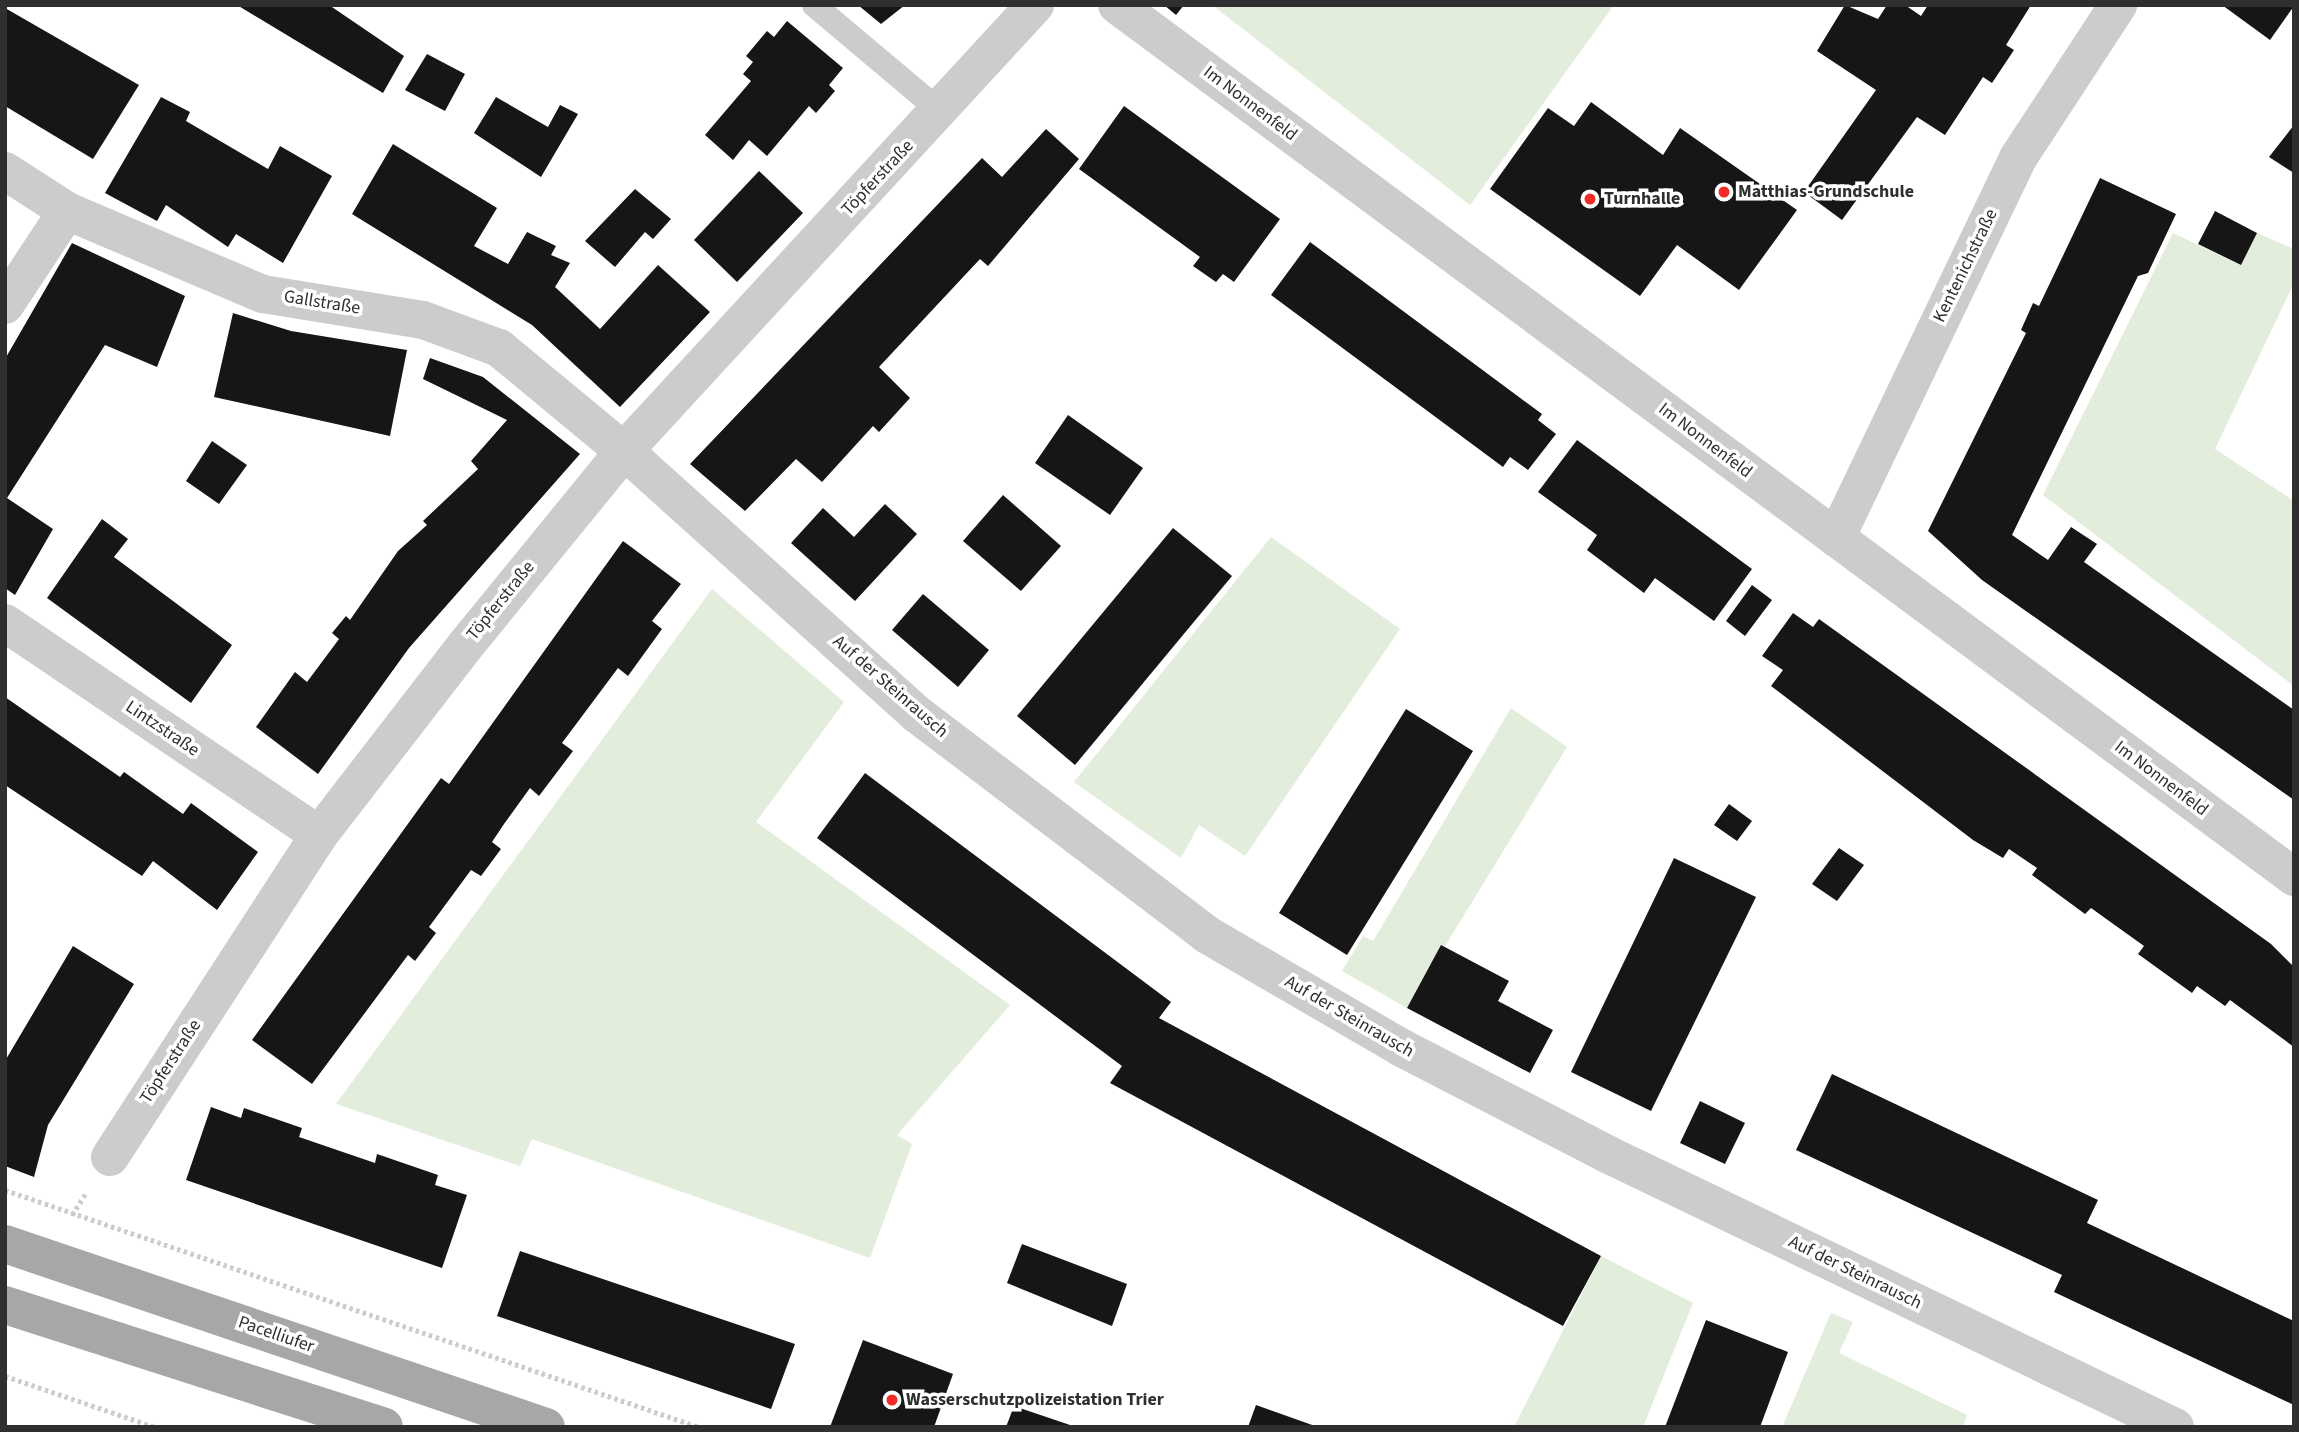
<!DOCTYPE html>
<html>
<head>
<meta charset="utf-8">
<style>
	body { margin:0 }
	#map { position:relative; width:2299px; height:1432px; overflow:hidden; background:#fff; font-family:"Source Sans 3",sans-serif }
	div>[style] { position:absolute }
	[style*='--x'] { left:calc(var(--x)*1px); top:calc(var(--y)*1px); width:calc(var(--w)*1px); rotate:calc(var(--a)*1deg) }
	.green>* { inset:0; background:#e3eddb }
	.building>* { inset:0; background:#161616 }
	.path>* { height:4.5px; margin-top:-2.25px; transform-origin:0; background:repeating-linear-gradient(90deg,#ccc 0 3.5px,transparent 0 7px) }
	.service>* { height:24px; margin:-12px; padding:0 12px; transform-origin:12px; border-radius:12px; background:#ccc }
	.minor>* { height:38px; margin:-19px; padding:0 19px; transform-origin:19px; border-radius:19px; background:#ccc }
	.primary>* { height:38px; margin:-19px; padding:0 19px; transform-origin:19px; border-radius:19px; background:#a7a7a7 }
	.dots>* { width:19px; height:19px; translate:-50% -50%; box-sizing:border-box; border:4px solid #fff; border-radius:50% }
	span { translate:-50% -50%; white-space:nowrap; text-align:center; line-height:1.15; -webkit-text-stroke:7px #fff; paint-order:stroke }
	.street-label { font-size:18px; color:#2f2f2f }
	.poi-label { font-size:18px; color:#2f2f2f; font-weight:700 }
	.left { translate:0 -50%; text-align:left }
	.frame { position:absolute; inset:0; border:7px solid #2f2f2f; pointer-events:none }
</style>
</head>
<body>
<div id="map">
	<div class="green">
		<div style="clip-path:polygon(1212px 5px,1614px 5px,1470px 205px)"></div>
		<div style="clip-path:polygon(2173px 233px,2240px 265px,2257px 233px,2294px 249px,2294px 283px,2215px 449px,2294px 501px,2294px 686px,2043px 495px)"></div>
		<div style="clip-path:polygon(1271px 537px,1400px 629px,1245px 856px,1199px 825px,1181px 858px,1074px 782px)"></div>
		<div style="clip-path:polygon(712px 589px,844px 702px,756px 822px,1010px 1005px,897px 1135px,912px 1144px,870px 1258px,532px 1139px,520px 1166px,336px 1104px)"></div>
		<div style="clip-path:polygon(1511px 708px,1567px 747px,1407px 1008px,1342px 971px,1363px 936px,1373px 941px)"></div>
		<div style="clip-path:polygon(1601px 1256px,1693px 1303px,1643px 1427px,1514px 1427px)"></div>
		<div style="clip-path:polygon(1831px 1313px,1853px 1322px,1839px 1353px,1967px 1415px,1963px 1427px,1782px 1427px)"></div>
	</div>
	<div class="building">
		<div style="clip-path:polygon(237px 5px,329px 5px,404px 56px,383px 93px)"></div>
		<div style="clip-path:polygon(858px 5px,905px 5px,881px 24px)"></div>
		<div style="clip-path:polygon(1164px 5px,1184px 5px,1176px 15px)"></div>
		<div style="clip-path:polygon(1845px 5px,1878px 19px,1887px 5px,1905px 5px,1921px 16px,1928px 5px,2031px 5px,2006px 45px,2014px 50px,1992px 83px,1983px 77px,1945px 135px,1917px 117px,1842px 220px,1804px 192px,1876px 90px,1817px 51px)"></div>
		<div style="clip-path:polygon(2222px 5px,2294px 5px,2294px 6px,2270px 40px)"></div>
		<div style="clip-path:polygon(5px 8px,139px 85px,93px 159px,5px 106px)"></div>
		<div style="clip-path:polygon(787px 21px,843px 68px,829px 85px,835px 91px,816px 113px,809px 106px,767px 156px,749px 140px,733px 160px,705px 135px,751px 81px,743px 74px,753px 62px,746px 56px,767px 31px,774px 37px)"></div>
		<div style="clip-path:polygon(427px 54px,465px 74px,445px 111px,405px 90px)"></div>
		<div style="clip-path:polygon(161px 97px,190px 112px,186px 121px,268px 169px,280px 146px,332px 176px,283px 263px,236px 234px,228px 247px,166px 205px,157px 221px,105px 193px)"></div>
		<div style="clip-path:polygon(496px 97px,548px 127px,560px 105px,578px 114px,541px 177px,474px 133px)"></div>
		<div style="clip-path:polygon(1591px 102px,1663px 155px,1680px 128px,1797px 210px,1739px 290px,1677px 245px,1640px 296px,1490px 189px,1548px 108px,1574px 126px)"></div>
		<div style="clip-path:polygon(1124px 106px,1280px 219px,1234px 282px,1223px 274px,1216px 282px,1193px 266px,1200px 257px,1079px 169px)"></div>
		<div style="clip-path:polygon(2294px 125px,2294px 173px,2269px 157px)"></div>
		<div style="clip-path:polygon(1046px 129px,1079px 159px,988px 266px,980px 259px,879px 367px,910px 398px,879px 432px,873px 426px,822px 482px,796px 459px,745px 511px,690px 464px,982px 158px,1002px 177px)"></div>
		<div style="clip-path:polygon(393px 144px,497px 208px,474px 246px,508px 264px,527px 232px,556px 246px,551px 255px,570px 263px,555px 287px,600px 329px,658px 265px,710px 312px,620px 407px,532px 325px,352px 214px)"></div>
		<div style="clip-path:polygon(759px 171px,803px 213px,737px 282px,694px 240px)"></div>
		<div style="clip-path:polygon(2100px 178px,2176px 214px,2148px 273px,2138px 276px,2012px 535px,2048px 560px,2071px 527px,2097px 544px,2084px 562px,2294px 710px,2294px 800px,1982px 580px,1928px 531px,2026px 333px,2021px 330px,2033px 303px,2039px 306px)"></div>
		<div style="clip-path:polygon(635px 189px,671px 219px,653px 239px,645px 232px,615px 267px,585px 241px)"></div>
		<div style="clip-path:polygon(2215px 211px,2257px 233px,2241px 265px,2198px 244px)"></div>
		<div style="clip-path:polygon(1310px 242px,1542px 414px,1538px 420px,1556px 434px,1528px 470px,1510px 457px,1503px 467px,1271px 295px)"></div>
		<div style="clip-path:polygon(72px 243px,185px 296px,157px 367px,105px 345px,7px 498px,53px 529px,15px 595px,5px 588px,5px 359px)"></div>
		<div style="clip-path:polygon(233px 313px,291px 331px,407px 350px,390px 436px,214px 397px)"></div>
		<div style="clip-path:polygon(430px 358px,483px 377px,580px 454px,409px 648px,318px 774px,256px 727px,295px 672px,307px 682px,339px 639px,332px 633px,346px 616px,350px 620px,398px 551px,427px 525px,423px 521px,478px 469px,471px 461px,507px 420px,423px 379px)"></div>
		<div style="clip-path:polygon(1068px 415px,1143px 468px,1110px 515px,1035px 463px)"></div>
		<div style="clip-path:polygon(1577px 440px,1752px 569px,1714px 621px,1655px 578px,1644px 593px,1587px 550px,1597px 535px,1538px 492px)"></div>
		<div style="clip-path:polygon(212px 441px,247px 465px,219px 504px,186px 481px)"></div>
		<div style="clip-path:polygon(1003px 495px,1061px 546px,1021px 591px,963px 541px)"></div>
		<div style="clip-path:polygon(885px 504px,917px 534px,855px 601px,791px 543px,823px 508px,854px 537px)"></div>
		<div style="clip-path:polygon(102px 519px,128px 539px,114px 557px,232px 645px,191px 703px,47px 598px)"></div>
		<div style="clip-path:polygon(1173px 528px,1232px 576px,1075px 765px,1017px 716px)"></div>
		<div style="clip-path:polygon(623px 541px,681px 584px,652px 621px,662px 629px,628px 676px,618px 668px,562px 743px,573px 751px,539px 796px,530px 788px,504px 824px,492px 842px,501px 849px,481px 876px,471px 870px,429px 927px,436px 933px,415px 961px,408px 955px,312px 1084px,252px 1040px,441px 778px,449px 784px)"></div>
		<div style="clip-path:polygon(1752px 585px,1772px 600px,1745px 636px,1726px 621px)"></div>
		<div style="clip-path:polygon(923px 594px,989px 650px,958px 687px,892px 630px)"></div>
		<div style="clip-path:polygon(1793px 613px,1813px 627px,1819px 619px,2271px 944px,2294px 967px,2294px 1047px,2230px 1000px,2225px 1006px,2197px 986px,2192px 993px,2138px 954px,2144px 946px,2091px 908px,2085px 914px,2032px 875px,2037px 868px,2009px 849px,2003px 858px,1973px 840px,1771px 686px,1783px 670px,1762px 656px)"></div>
		<div style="clip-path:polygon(5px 697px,120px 777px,124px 772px,183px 814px,191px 803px,258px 852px,217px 910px,153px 861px,142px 876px,5px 785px)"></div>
		<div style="clip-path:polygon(1406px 709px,1473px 751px,1347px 955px,1279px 913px)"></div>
		<div style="clip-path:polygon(865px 773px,1171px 1002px,1159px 1018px,1601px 1256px,1563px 1326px,1110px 1083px,1122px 1066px,817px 838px)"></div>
		<div style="clip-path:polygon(1729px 804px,1752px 821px,1737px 841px,1714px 825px)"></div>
		<div style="clip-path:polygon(1839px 848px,1864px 865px,1837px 901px,1812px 884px)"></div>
		<div style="clip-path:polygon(1674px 858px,1756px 897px,1651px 1111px,1571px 1072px)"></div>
		<div style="clip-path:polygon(1441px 945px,1509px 981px,1498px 1001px,1553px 1030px,1530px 1073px,1407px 1008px)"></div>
		<div style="clip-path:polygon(73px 946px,134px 984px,48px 1125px,34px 1177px,5px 1166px,5px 1061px)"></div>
		<div style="clip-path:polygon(1832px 1074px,2098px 1200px,2087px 1223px,2294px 1321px,2294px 1405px,2054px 1292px,2062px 1275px,1796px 1150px)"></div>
		<div style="clip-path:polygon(1700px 1101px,1745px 1123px,1725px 1164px,1680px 1143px)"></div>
		<div style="clip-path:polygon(211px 1107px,241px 1118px,244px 1108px,302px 1128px,299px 1137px,375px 1163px,377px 1154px,438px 1175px,435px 1185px,467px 1195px,442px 1268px,186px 1180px)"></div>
		<div style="clip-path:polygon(1022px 1244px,1127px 1284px,1112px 1326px,1007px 1283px)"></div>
		<div style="clip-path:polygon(520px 1251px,795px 1344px,771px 1409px,497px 1316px)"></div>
		<div style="clip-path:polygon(1706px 1320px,1788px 1352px,1760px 1427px,1665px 1427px)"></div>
		<div style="clip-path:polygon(863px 1340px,953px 1374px,934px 1427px,830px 1427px)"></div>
		<div style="clip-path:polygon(1256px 1405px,1315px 1426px,1315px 1427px,1248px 1427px)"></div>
		<div style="clip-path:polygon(1014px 1406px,1073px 1426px,1073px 1427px,1006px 1427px)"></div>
	</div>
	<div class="path">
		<div style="--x:5;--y:1190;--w:733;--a:18.85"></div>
		<div style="--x:72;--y:1215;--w:26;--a:-58"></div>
		<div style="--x:5;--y:1376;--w:158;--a:18.8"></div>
	</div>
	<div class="service">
		<div style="--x:814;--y:5;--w:165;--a:40.1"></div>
	</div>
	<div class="minor">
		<div style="--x:1117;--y:5;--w:1465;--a:36.53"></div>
		<div style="--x:5;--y:171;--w:74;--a:32.8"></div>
		<div style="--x:67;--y:211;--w:213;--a:23"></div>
		<div style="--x:263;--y:294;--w:162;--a:9.2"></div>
		<div style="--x:423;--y:320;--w:81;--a:20.2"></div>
		<div style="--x:499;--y:348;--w:182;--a:39.6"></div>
		<div style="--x:639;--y:464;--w:375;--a:42"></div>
		<div style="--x:918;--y:715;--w:362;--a:37.2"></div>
		<div style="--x:1206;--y:934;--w:225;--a:30.2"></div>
		<div style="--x:1400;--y:1047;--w:235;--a:27.3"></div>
		<div style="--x:1609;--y:1155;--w:628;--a:25.67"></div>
		<div style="--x:5;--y:305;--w:113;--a:-56.6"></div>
		<div style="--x:1836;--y:538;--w:421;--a:-64.4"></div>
		<div style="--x:2018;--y:158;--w:183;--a:-56.8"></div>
		<div style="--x:5;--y:623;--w:379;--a:34"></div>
		<div style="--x:110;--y:1157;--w:384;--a:-57"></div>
		<div style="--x:319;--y:835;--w:239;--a:-52.3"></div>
		<div style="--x:465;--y:646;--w:250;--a:-50.8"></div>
		<div style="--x:623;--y:452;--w:608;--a:-47.33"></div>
	</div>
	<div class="primary">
		<div style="--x:5;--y:1244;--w:571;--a:18.69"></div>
		<div style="--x:5;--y:1305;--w:398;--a:17.8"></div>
	</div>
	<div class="dots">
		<div style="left:1724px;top:192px;background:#f12c26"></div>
		<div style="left:1590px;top:199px;background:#f12c26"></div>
		<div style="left:892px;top:1400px;background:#f12c26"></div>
	</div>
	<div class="street-label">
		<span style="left:1250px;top:104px;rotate:37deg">Im Nonnenfeld</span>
		<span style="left:878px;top:178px;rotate:-47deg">Töpferstraße</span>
		<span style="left:1966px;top:266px;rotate:-64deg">Kentenichstraße</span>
		<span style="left:322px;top:303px;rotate:9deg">Gallstraße</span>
		<span style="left:1705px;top:441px;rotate:37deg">Im Nonnenfeld</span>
		<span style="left:501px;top:601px;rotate:-51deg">Töpferstraße</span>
		<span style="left:890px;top:687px;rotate:41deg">Auf der Steinrausch</span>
		<span style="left:162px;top:729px;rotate:34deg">Lintzstraße</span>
		<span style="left:2161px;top:779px;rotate:37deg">Im Nonnenfeld</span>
		<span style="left:1349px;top:1017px;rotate:30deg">Auf der Steinrausch</span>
		<span style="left:171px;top:1062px;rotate:-57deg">Töpferstraße</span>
		<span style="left:1855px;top:1273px;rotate:26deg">Auf der Steinrausch</span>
		<span style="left:276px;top:1335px;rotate:19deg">Pacelliufer</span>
	</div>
	<div class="poi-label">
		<span class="left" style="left:1738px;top:192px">Matthias-Grundschule</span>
		<span class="left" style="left:1604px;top:199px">Turnhalle</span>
		<span class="left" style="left:906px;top:1400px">Wasserschutzpolizeistation Trier</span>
	</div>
	<div class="frame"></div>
</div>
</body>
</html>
